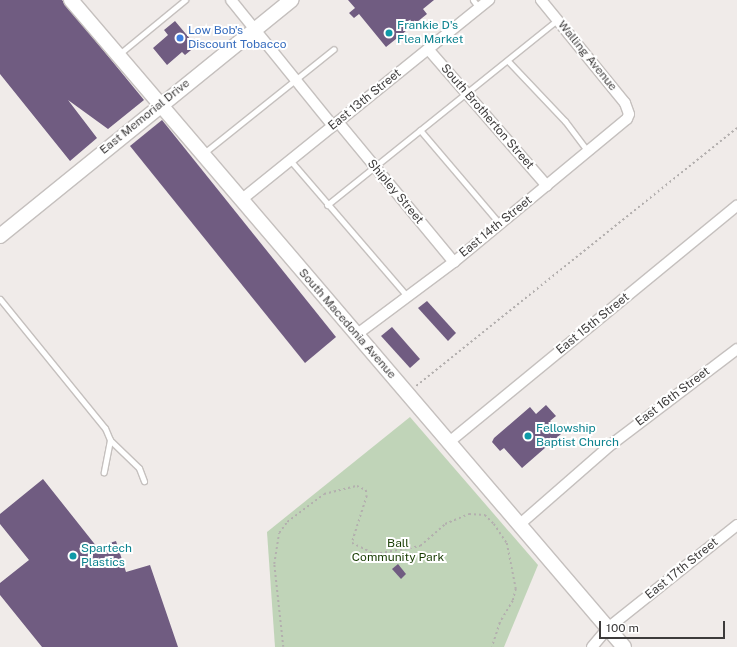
<!DOCTYPE html>
<html>
<head>
<meta charset="utf-8">
<style>
	body { margin:0 }
	#map { position:relative; width:737px; height:647px; overflow:hidden; background:#f0ebe9; font-family:"Public Sans",sans-serif }
	div>[style] { position:absolute }
	[style*='--x'] { left:calc(var(--x)*1px); top:calc(var(--y)*1px); width:calc(var(--w)*1px); rotate:calc(var(--a)*1deg) }
	.green>* { inset:0; background:#c0d4b8 }
	.building>* { inset:0; background:#705c81 }
	.path>* { height:1.5px; margin-top:-0.75px; transform-origin:0; background:repeating-linear-gradient(90deg,#b3afae 0 2px,transparent 0 5px) }
	.roads { filter:drop-shadow(1px 0 #c5c0be) drop-shadow(-1px 0 #c5c0be) drop-shadow(0 1px #c5c0be) drop-shadow(0 -1px #c5c0be) }
	.lane>* { height:5px; margin:-2.5px; padding:0 2.5px; transform-origin:2.5px; border-radius:2.5px; background:#fff }
	.street>* { height:10px; margin:-5px; padding:0 5px; transform-origin:5px; border-radius:5px; background:#fff }
	.secondary>* { height:14px; margin:-7px; padding:0 7px; transform-origin:7px; border-radius:7px; background:#fff }
	.dots>* { width:11px; height:11px; translate:-50% -50%; box-sizing:border-box; border:2px solid #fff; border-radius:50% }
	span { translate:-50% -50%; white-space:nowrap; text-align:center; line-height:1.15; -webkit-text-stroke:4px #fff; paint-order:stroke }
	.culture-label { font-size:12px; color:#0d838f }
	.left { translate:0 -50%; text-align:left }
	.shop-label { font-size:12px; color:#366cbe }
	.street-label { font-size:12px; color:#3d3b3b }
	.park-label { font-size:12px; color:#193d04 }
	.scale { position:absolute; left:599px; top:621px; width:126px; height:18px; box-sizing:border-box; border:2px solid #3d3b3b; border-top:0; padding-left:5px; font-size:12px; line-height:14px; white-space:nowrap; color:#3d3b3b; -webkit-text-stroke:3px #fff; paint-order:stroke }
</style>
</head>
<body>
<div id="map">
	<div class="green">
		<div style="clip-path:polygon(410px 417px,538px 565px,504px 647px,275px 647px,267px 532px)"></div>
	</div>
	<div class="building">
		<div style="clip-path:polygon(0 0,62px 0,144px 100px,108px 129px,68px 100px,97px 138px,70px 161px,0 74px)"></div>
		<div style="clip-path:polygon(348px 0,434px 0,423px 9px,427px 14px,386px 47px,359px 14px,354px 18px,349px 13px,355px 8px)"></div>
		<div style="clip-path:polygon(175px 21px,196px 46px,185px 55px,182px 52px,167px 65px,153px 48px,168px 35px,164px 30px)"></div>
		<div style="clip-path:polygon(162px 120px,336px 337px,305px 363px,130px 146px)"></div>
		<div style="clip-path:polygon(427px 301px,456px 333px,448px 341px,418px 308px)"></div>
		<div style="clip-path:polygon(392px 327px,420px 359px,410px 368px,381px 336px)"></div>
		<div style="clip-path:polygon(546px 405px,556px 416px,550px 421px,561px 434px,522px 468px,504px 448px,500px 451px,492px 442px,494px 438px,530px 407px,536px 414px)"></div>
		<div style="clip-path:polygon(43px 479px,97px 547px,116px 541px,126px 572px,150px 565px,178px 647px,42px 647px,0 595px,0 583px,29px 560px,0 524px,0 514px)"></div>
		<div style="clip-path:polygon(398px 564px,406px 574px,401px 579px,392px 569px)"></div>
	</div>
	<div class="path">
		<div style="--x:416;--y:386;--w:412;--a:-38.8"></div>
		<div style="--x:283;--y:647;--w:83;--a:-96.2"></div>
		<div style="--x:274;--y:564;--w:31;--a:-81"></div>
		<div style="--x:279;--y:533;--w:14;--a:-54"></div>
		<div style="--x:287;--y:522;--w:46;--a:-37.1"></div>
		<div style="--x:324;--y:494;--w:34;--a:-14"></div>
		<div style="--x:357;--y:486;--w:10;--a:24"></div>
		<div style="--x:366;--y:490;--w:6;--a:81"></div>
		<div style="--x:367;--y:496;--w:49;--a:107.7"></div>
		<div style="--x:352;--y:543;--w:25;--a:26"></div>
		<div style="--x:375;--y:554;--w:46;--a:-10.1"></div>
		<div style="--x:420;--y:546;--w:33;--a:-41"></div>
		<div style="--x:445;--y:524;--w:26;--a:-23"></div>
		<div style="--x:469;--y:514;--w:16;--a:4"></div>
		<div style="--x:485;--y:515;--w:13;--a:45"></div>
		<div style="--x:494;--y:524;--w:23;--a:56"></div>
		<div style="--x:507;--y:543;--w:47;--a:78.9"></div>
		<div style="--x:516;--y:589;--w:12;--a:104"></div>
		<div style="--x:513;--y:601;--w:26;--a:121"></div>
		<div style="--x:500;--y:623;--w:25;--a:108"></div>
	</div>
	<div class="roads">
		<div class="lane">
			<div style="--x:473;--y:0;--w:10;--a:53"></div>
			<div style="--x:118;--y:55;--w:87;--a:-39.4"></div>
			<div style="--x:508;--y:61;--w:83;--a:46.5"></div>
			<div style="--x:565;--y:121;--w:39;--a:53"></div>
			<div style="--x:420;--y:130;--w:123;--a:49.6"></div>
			<div style="--x:204;--y:153;--w:166;--a:-38.7"></div>
			<div style="--x:290;--y:160;--w:179;--a:49.3"></div>
			<div style="--x:327;--y:205;--w:295;--a:-38.8"></div>
			<div style="--x:0;--y:299;--w:166;--a:50.9"></div>
			<div style="--x:105;--y:428;--w:13;--a:67"></div>
			<div style="--x:110;--y:440;--w:33;--a:101"></div>
			<div style="--x:110;--y:440;--w:40;--a:44"></div>
			<div style="--x:139;--y:468;--w:14;--a:69"></div>
		</div>
		<div class="street">
			<div style="--x:231;--y:0;--w:162;--a:51"></div>
			<div style="--x:428;--y:49;--w:181;--a:49"></div>
			<div style="--x:338;--y:122;--w:182;--a:50.4"></div>
			<div style="--x:241;--y:200;--w:319;--a:-38.9"></div>
			<div style="--x:356;--y:335;--w:122;--a:-36.7"></div>
			<div style="--x:454;--y:262;--w:224;--a:-39.6"></div>
			<div style="--x:627;--y:119;--w:5;--a:-68"></div>
			<div style="--x:629;--y:114;--w:12;--a:-110"></div>
			<div style="--x:625;--y:103;--w:133;--a:-129.2"></div>
			<div style="--x:448;--y:443;--w:374;--a:-39.4"></div>
			<div style="--x:519;--y:525;--w:123;--a:-41.1"></div>
			<div style="--x:612;--y:444;--w:157;--a:-37.2"></div>
			<div style="--x:592;--y:647;--w:25;--a:-50"></div>
			<div style="--x:608;--y:628;--w:165;--a:-38.6"></div>
		</div>
		<div class="secondary">
			<div style="--x:71;--y:0;--w:851;--a:49.48"></div>
			<div style="--x:0;--y:236;--w:375;--a:-39"></div>
		</div>
	</div>
	<div class="dots">
		<div style="left:389px;top:33px;background:#0f9aa8"></div>
		<div style="left:180px;top:38px;background:#3f7fe0"></div>
		<div style="left:528px;top:436px;background:#0f9aa8"></div>
		<div style="left:73px;top:556px;background:#0f9aa8"></div>
	</div>
	<div class="culture-label">
		<span class="left" style="left:397px;top:33px">Frankie D's<br>Flea Market</span>
		<span class="left" style="left:536px;top:436px">Fellowship<br>Baptist Church</span>
		<span class="left" style="left:81px;top:556px">Spartech<br>Plastics</span>
	</div>
	<div class="shop-label">
		<span class="left" style="left:188px;top:38px">Low Bob's<br>Discount Tobacco</span>
	</div>
	<div class="street-label">
		<span style="left:587px;top:56px;rotate:51deg">Walling Avenue</span>
		<span style="left:365px;top:100px;rotate:-39deg">East 13th Street</span>
		<span style="left:145px;top:117px;rotate:-39deg">East Memorial Drive</span>
		<span style="left:487px;top:117px;rotate:49deg">South Brotherton Street</span>
		<span style="left:395px;top:192px;rotate:50deg">Shipley Street</span>
		<span style="left:496px;top:227px;rotate:-39deg">East 14th Street</span>
		<span style="left:347px;top:324px;rotate:49deg">South Macedonia Avenue</span>
		<span style="left:593px;top:324px;rotate:-39deg">East 15th Street</span>
		<span style="left:673px;top:397px;rotate:-37deg">East 16th Street</span>
		<span style="left:682px;top:569px;rotate:-39deg">East 17th Street</span>
	</div>
	<div class="park-label">
		<span style="left:398px;top:551px">Ball<br>Community Park</span>
	</div>
	<div class="scale">100 m</div>
</div>
</body>
</html>
